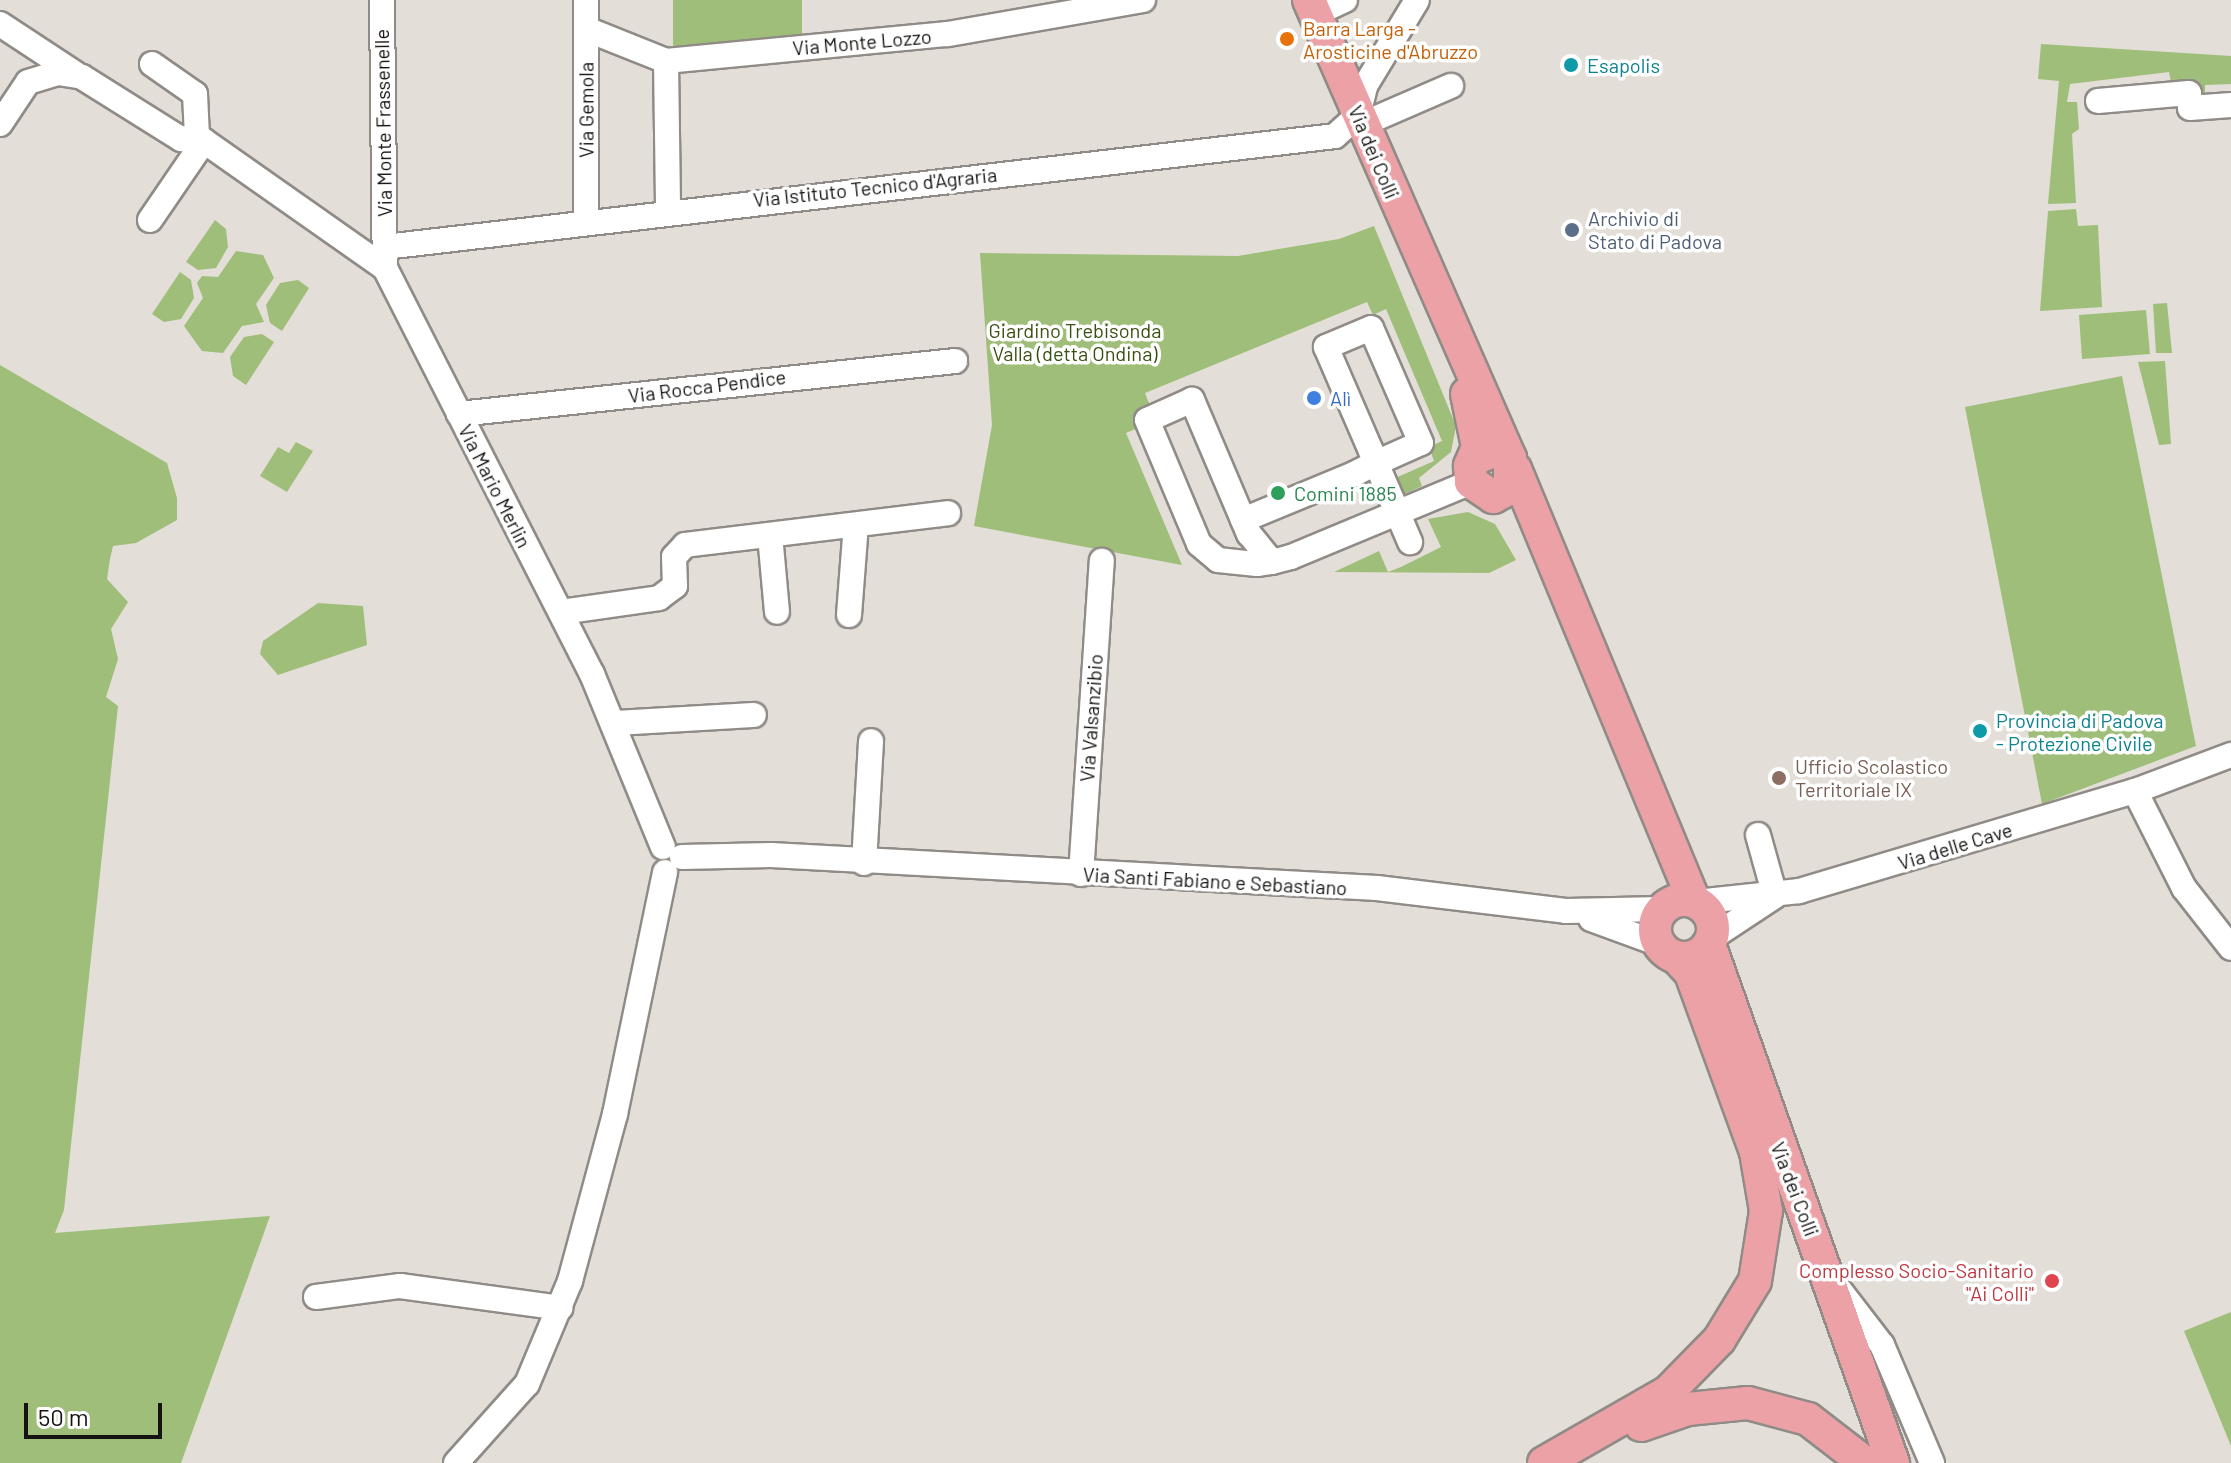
<!DOCTYPE html>
<html>
<head>
<meta charset="utf-8">
<style>
	body { margin:0 }
	#map { position:relative; width:2231px; height:1463px; overflow:hidden; background:#e3ded8; font-family:Barlow,sans-serif }
	div>[style] { position:absolute }
	[style*='--x'] { left:calc(var(--x)*1px); top:calc(var(--y)*1px); width:calc(var(--w)*1px); rotate:calc(var(--a)*1deg) }
	.green>* { inset:0; background:#9fbe79 }
	.roads { filter:drop-shadow(2px 0 #908b86) drop-shadow(-2px 0 #908b86) drop-shadow(0 2px #908b86) drop-shadow(0 -2px #908b86) }
	.minor>* { height:24px; margin:-12px; padding:0 12px; transform-origin:12px; border-radius:12px; background:#fff }
	.major>* { height:32px; margin:-16px; padding:0 16px; transform-origin:16px; border-radius:16px; background:#eba1a5 }
	.major>.ring { margin:-16px; padding:0; box-sizing:content-box; background:none; border:32px solid #eba1a5; border-radius:50% }
	.dots>* { width:22px; height:22px; translate:-50% -50%; box-sizing:border-box; border:4px solid #fff; border-radius:50% }
	span { translate:-50% -50%; white-space:nowrap; text-align:center; line-height:1.15; -webkit-text-stroke:7px #fff; paint-order:stroke }
	.food-label { font-size:20px; color:#c56008 }
	.left { translate:0 -50%; text-align:left }
	.street-label { font-size:20px; color:#161412 }
	.culture-label { font-size:20px; color:#0d838f }
	.service-label { font-size:20px; color:#4e5e75 }
	.park-label { font-size:20px; color:#395013 }
	.shop-label { font-size:20px; color:#366cbe }
	.leisure-label { font-size:20px; color:#27864d }
	.education-label { font-size:20px; color:#785e54 }
	.health-label { font-size:20px; color:#be3a42 }
	.right { translate:-100% -50%; text-align:right }
	.scale { position:absolute; left:24px; top:1403px; width:138px; height:36px; box-sizing:border-box; border:4px solid #161412; border-top:0; padding-left:10px; font-size:24px; line-height:28px; white-space:nowrap; color:#161412; -webkit-text-stroke:6px #fff; paint-order:stroke }
</style>
</head>
<body>
<div id="map">
	<div class="green">
		<div style="clip-path:polygon(673px 0,802px 0,802px 36px,673px 50px)"></div>
		<div style="clip-path:polygon(2041px 44px,2231px 56px,2231px 84px,2205px 85px,2205px 100px,2172px 87px,2169px 72px,2070px 84px,2067px 102px,2077px 102px,2079px 129px,2072px 134px,2076px 203px,2048px 204px,2059px 81px,2038px 79px)"></div>
		<div style="clip-path:polygon(2076px 209px,2078px 226px,2098px 225px,2102px 307px,2040px 311px,2048px 211px)"></div>
		<div style="clip-path:polygon(215px 220px,226px 229px,228px 247px,216px 268px,198px 270px,186px 262px)"></div>
		<div style="clip-path:polygon(1374px 226px,1456px 426px,1451px 452px,1419px 478px,1422px 486px,1400px 496px,1393px 479px,1434px 461px,1429px 447px,1442px 441px,1386px 309px,1373px 315px,1367px 302px,1145px 393px,1150px 406px,1140px 427px,1126px 433px,1182px 565px,974px 526px,992px 425px,980px 253px,1238px 256px,1339px 239px)"></div>
		<div style="clip-path:polygon(236px 251px,263px 255px,274px 278px,256px 304px,264px 322px,242px 326px,223px 353px,202px 351px,184px 326px,203px 298px,197px 283px,202px 276px,218px 277px)"></div>
		<div style="clip-path:polygon(180px 272px,191px 280px,194px 298px,181px 319px,164px 322px,152px 314px)"></div>
		<div style="clip-path:polygon(298px 280px,309px 288px,282px 331px,270px 323px,266px 305px,280px 283px)"></div>
		<div style="clip-path:polygon(2167px 303px,2172px 353px,2156px 353px,2153px 304px)"></div>
		<div style="clip-path:polygon(2146px 310px,2150px 354px,2082px 359px,2079px 315px)"></div>
		<div style="clip-path:polygon(262px 334px,274px 342px,246px 385px,233px 376px,230px 357px,244px 337px)"></div>
		<div style="clip-path:polygon(2165px 361px,2171px 444px,2159px 445px,2138px 362px)"></div>
		<div style="clip-path:polygon(0 365px,167px 463px,177px 498px,177px 520px,136px 543px,113px 546px,110px 559px,107px 579px,128px 602px,111px 629px,118px 659px,106px 697px,118px 706px,64px 1210px,55px 1233px,270px 1216px,181px 1463px,0 1463px)"></div>
		<div style="clip-path:polygon(2122px 376px,2196px 746px,2042px 804px,1965px 407px)"></div>
		<div style="clip-path:polygon(296px 442px,313px 451px,287px 492px,260px 476px,278px 447px,289px 453px)"></div>
		<div style="clip-path:polygon(1468px 512px,1495px 524px,1516px 560px,1489px 573px,1334px 572px,1379px 551px,1388px 572px,1401px 567px,1441px 547px,1428px 519px)"></div>
		<div style="clip-path:polygon(318px 603px,363px 606px,367px 645px,278px 675px,260px 654px,263px 641px)"></div>
		<div style="clip-path:polygon(2231px 1312px,2231px 1446px,2184px 1331px)"></div>
	</div>
	<div class="roads">
		<div class="minor">
			<div style="--x:382;--y:0;--w:268;--a:89.4"></div>
			<div style="--x:385;--y:268;--w:456;--a:63"></div>
			<div style="--x:592;--y:674;--w:187;--a:67.7"></div>
			<div style="--x:586;--y:0;--w:221;--a:90"></div>
			<div style="--x:1315;--y:14;--w:33;--a:-25"></div>
			<div style="--x:0;--y:24;--w:91;--a:33.3"></div>
			<div style="--x:586;--y:29;--w:86;--a:21.8"></div>
			<div style="--x:666;--y:61;--w:283;--a:-5.5"></div>
			<div style="--x:948;--y:34;--w:198;--a:-9.9"></div>
			<div style="--x:666;--y:61;--w:150;--a:89.2"></div>
			<div style="--x:152;--y:64;--w:52;--a:34.9"></div>
			<div style="--x:195;--y:94;--w:42;--a:87.3"></div>
			<div style="--x:197;--y:136;--w:230;--a:35.1"></div>
			<div style="--x:2098;--y:101;--w:91;--a:-5"></div>
			<div style="--x:2189;--y:93;--w:15;--a:86"></div>
			<div style="--x:2190;--y:108;--w:41;--a:-4.2"></div>
			<div style="--x:0;--y:124;--w:50;--a:-56.3"></div>
			<div style="--x:28;--y:82;--w:31;--a:-17"></div>
			<div style="--x:58;--y:73;--w:24;--a:9"></div>
			<div style="--x:82;--y:77;--w:117;--a:32.1"></div>
			<div style="--x:181;--y:139;--w:16;--a:-11"></div>
			<div style="--x:1363;--y:124;--w:96;--a:-23.4"></div>
			<div style="--x:150;--y:220;--w:96;--a:-55.6"></div>
			<div style="--x:385;--y:247;--w:956;--a:-6.66"></div>
			<div style="--x:1335;--y:136;--w:31;--a:-42"></div>
			<div style="--x:1358;--y:115;--w:30;--a:-76"></div>
			<div style="--x:1365;--y:86;--w:100;--a:-58.8"></div>
			<div style="--x:459;--y:414;--w:499;--a:-6.1"></div>
			<div style="--x:1243;--y:520;--w:120;--a:-22.5"></div>
			<div style="--x:1354;--y:474;--w:25;--a:-27"></div>
			<div style="--x:1376;--y:463;--w:49;--a:-24"></div>
			<div style="--x:1421;--y:443;--w:125;--a:-113.5"></div>
			<div style="--x:1371;--y:328;--w:49;--a:157.1"></div>
			<div style="--x:1326;--y:347;--w:113;--a:66.6"></div>
			<div style="--x:1371;--y:451;--w:13;--a:67"></div>
			<div style="--x:1376;--y:463;--w:40;--a:66.6"></div>
			<div style="--x:1392;--y:500;--w:46;--a:66.8"></div>
			<div style="--x:770;--y:535;--w:77;--a:84.8"></div>
			<div style="--x:1272;--y:562;--w:36;--a:-129"></div>
			<div style="--x:1249;--y:534;--w:146;--a:-113"></div>
			<div style="--x:1192;--y:400;--w:49;--a:156"></div>
			<div style="--x:1147;--y:420;--w:134;--a:67.2"></div>
			<div style="--x:1199;--y:544;--w:25;--a:40"></div>
			<div style="--x:1218;--y:560;--w:39;--a:6"></div>
			<div style="--x:1257;--y:564;--w:15;--a:-8"></div>
			<div style="--x:1272;--y:562;--w:20;--a:-15"></div>
			<div style="--x:1291;--y:557;--w:195;--a:-22.6"></div>
			<div style="--x:561;--y:612;--w:99;--a:-8.1"></div>
			<div style="--x:659;--y:598;--w:20;--a:-37"></div>
			<div style="--x:675;--y:586;--w:29;--a:-92"></div>
			<div style="--x:674;--y:557;--w:16;--a:-47"></div>
			<div style="--x:685;--y:545;--w:265;--a:-6.9"></div>
			<div style="--x:849;--y:615;--w:90;--a:-85.6"></div>
			<div style="--x:615;--y:723;--w:139;--a:-3.3"></div>
			<div style="--x:2135;--y:791;--w:109;--a:63.2"></div>
			<div style="--x:2184;--y:888;--w:76;--a:51.9"></div>
			<div style="--x:1758;--y:835;--w:63;--a:74.4"></div>
			<div style="--x:682;--y:857;--w:89;--a:-1.3"></div>
			<div style="--x:771;--y:855;--w:607;--a:3.12"></div>
			<div style="--x:1377;--y:888;--w:190;--a:6.9"></div>
			<div style="--x:1566;--y:911;--w:96;--a:-1.2"></div>
			<div style="--x:864;--y:863;--w:122;--a:-86.7"></div>
			<div style="--x:1081;--y:874;--w:314;--a:-86.2"></div>
			<div style="--x:1696;--y:902;--w:104;--a:-6.1"></div>
			<div style="--x:1799;--y:891;--w:351;--a:-16.6"></div>
			<div style="--x:2135;--y:791;--w:103;--a:-20.6"></div>
			<div style="--x:1591;--y:919;--w:72;--a:20.2"></div>
			<div style="--x:1713;--y:937;--w:74;--a:-33.5"></div>
			<div style="--x:1835;--y:1284;--w:77;--a:52.4"></div>
			<div style="--x:1882;--y:1345;--w:128;--a:67"></div>
			<div style="--x:316;--y:1297;--w:85;--a:-7.5"></div>
			<div style="--x:400;--y:1286;--w:162;--a:7.8"></div>
			<div style="--x:456;--y:1463;--w:106;--a:-48.1"></div>
			<div style="--x:527;--y:1384;--w:112;--a:-67.3"></div>
			<div style="--x:570;--y:1281;--w:173;--a:-74.9"></div>
			<div style="--x:615;--y:1114;--w:247;--a:-78.3"></div>
		</div>
		<div class="major">
			<div style="--x:1309;--y:0;--w:500;--a:66.31"></div>
			<div style="--x:1467;--y:394;--w:54;--a:78.3"></div>
			<div style="--x:1478;--y:447;--w:21;--a:113"></div>
			<div style="--x:1470;--y:466;--w:16;--a:86"></div>
			<div style="--x:1471;--y:482;--w:27;--a:34"></div>
			<div style="--x:1493;--y:497;--w:19;--a:-28"></div>
			<div style="--x:1510;--y:488;--w:30;--a:-90"></div>
			<div style="--x:1510;--y:458;--w:16;--a:-150"></div>
			<div style="--x:1496;--y:450;--w:24;--a:158"></div>
			<div style="--x:1515;--y:469;--w:468;--a:67.5"></div>
			<div class="ring" style="left:1655px;top:900px;width:26px;height:26px"></div>
			<div style="--x:1709;--y:944;--w:551;--a:70.48"></div>
			<div style="--x:1641;--y:1425;--w:50;--a:-18.8"></div>
			<div style="--x:1688;--y:1409;--w:60;--a:-5.7"></div>
			<div style="--x:1748;--y:1403;--w:62;--a:14.9"></div>
			<div style="--x:1808;--y:1419;--w:72;--a:37.7"></div>
			<div style="--x:1544;--y:1463;--w:143;--a:-29.8"></div>
			<div style="--x:1668;--y:1392;--w:73;--a:-45.6"></div>
			<div style="--x:1719;--y:1340;--w:69;--a:-58.6"></div>
			<div style="--x:1755;--y:1281;--w:71;--a:-81.1"></div>
			<div style="--x:1766;--y:1211;--w:60;--a:-99.6"></div>
			<div style="--x:1756;--y:1152;--w:190;--a:-110"></div>
			<div style="--x:1691;--y:973;--w:21;--a:-133"></div>
		</div>
	</div>
	<div class="dots">
		<div style="left:1287px;top:39px;background:#e8710a"></div>
		<div style="left:1571px;top:65px;background:#0f9aa8"></div>
		<div style="left:1572px;top:230px;background:#5c6f8a"></div>
		<div style="left:1314px;top:398px;background:#3f7fe0"></div>
		<div style="left:1278px;top:493px;background:#2e9e5b"></div>
		<div style="left:1980px;top:731px;background:#0f9aa8"></div>
		<div style="left:1779px;top:778px;background:#8d6e63"></div>
		<div style="left:2052px;top:1281px;background:#e0444e"></div>
	</div>
	<div class="food-label">
		<span class="left" style="left:1303px;top:40px">Barra Larga -<br>Arosticine d'Abruzzo</span>
	</div>
	<div class="street-label">
		<span style="left:862px;top:42px;rotate:-5deg">Via Monte Lozzo</span>
		<span style="left:586px;top:110px;rotate:-90deg">Via Gemola</span>
		<span style="left:383px;top:123px;rotate:-91deg">Via Monte Frassenelle</span>
		<span style="left:1374px;top:152px;rotate:67deg">Via dei Colli</span>
		<span style="left:875px;top:187px;rotate:-6deg">Via Istituto Tecnico d'Agraria</span>
		<span style="left:707px;top:386px;rotate:-7deg">Via Rocca Pendice</span>
		<span style="left:495px;top:486px;rotate:63deg">Via Mario Merlin</span>
		<span style="left:1091px;top:718px;rotate:-86deg">Via Valsanzibio</span>
		<span style="left:1955px;top:846px;rotate:-17deg">Via delle Cave</span>
		<span style="left:1215px;top:881px;rotate:3deg">Via Santi Fabiano e Sebastiano</span>
		<span style="left:1795px;top:1189px;rotate:69deg">Via dei Colli</span>
	</div>
	<div class="culture-label">
		<span class="left" style="left:1587px;top:65px">Esapolis</span>
		<span class="left" style="left:1996px;top:732px">Provincia di Padova<br>- Protezione Civile</span>
	</div>
	<div class="service-label">
		<span class="left" style="left:1588px;top:230px">Archivio di<br>Stato di Padova</span>
	</div>
	<div class="park-label">
		<span style="left:1075px;top:342px">Giardino Trebisonda<br>Valla (detta Ondina)</span>
	</div>
	<div class="shop-label">
		<span class="left" style="left:1330px;top:398px">Alì</span>
	</div>
	<div class="leisure-label">
		<span class="left" style="left:1294px;top:493px">Comini 1885</span>
	</div>
	<div class="education-label">
		<span class="left" style="left:1795px;top:778px">Ufficio Scolastico<br>Territoriale IX</span>
	</div>
	<div class="health-label">
		<span class="right" style="left:2034px;top:1282px">Complesso Socio-Sanitario<br>"Ai Colli"</span>
	</div>
	<div class="scale">50 m</div>
</div>
</body>
</html>
